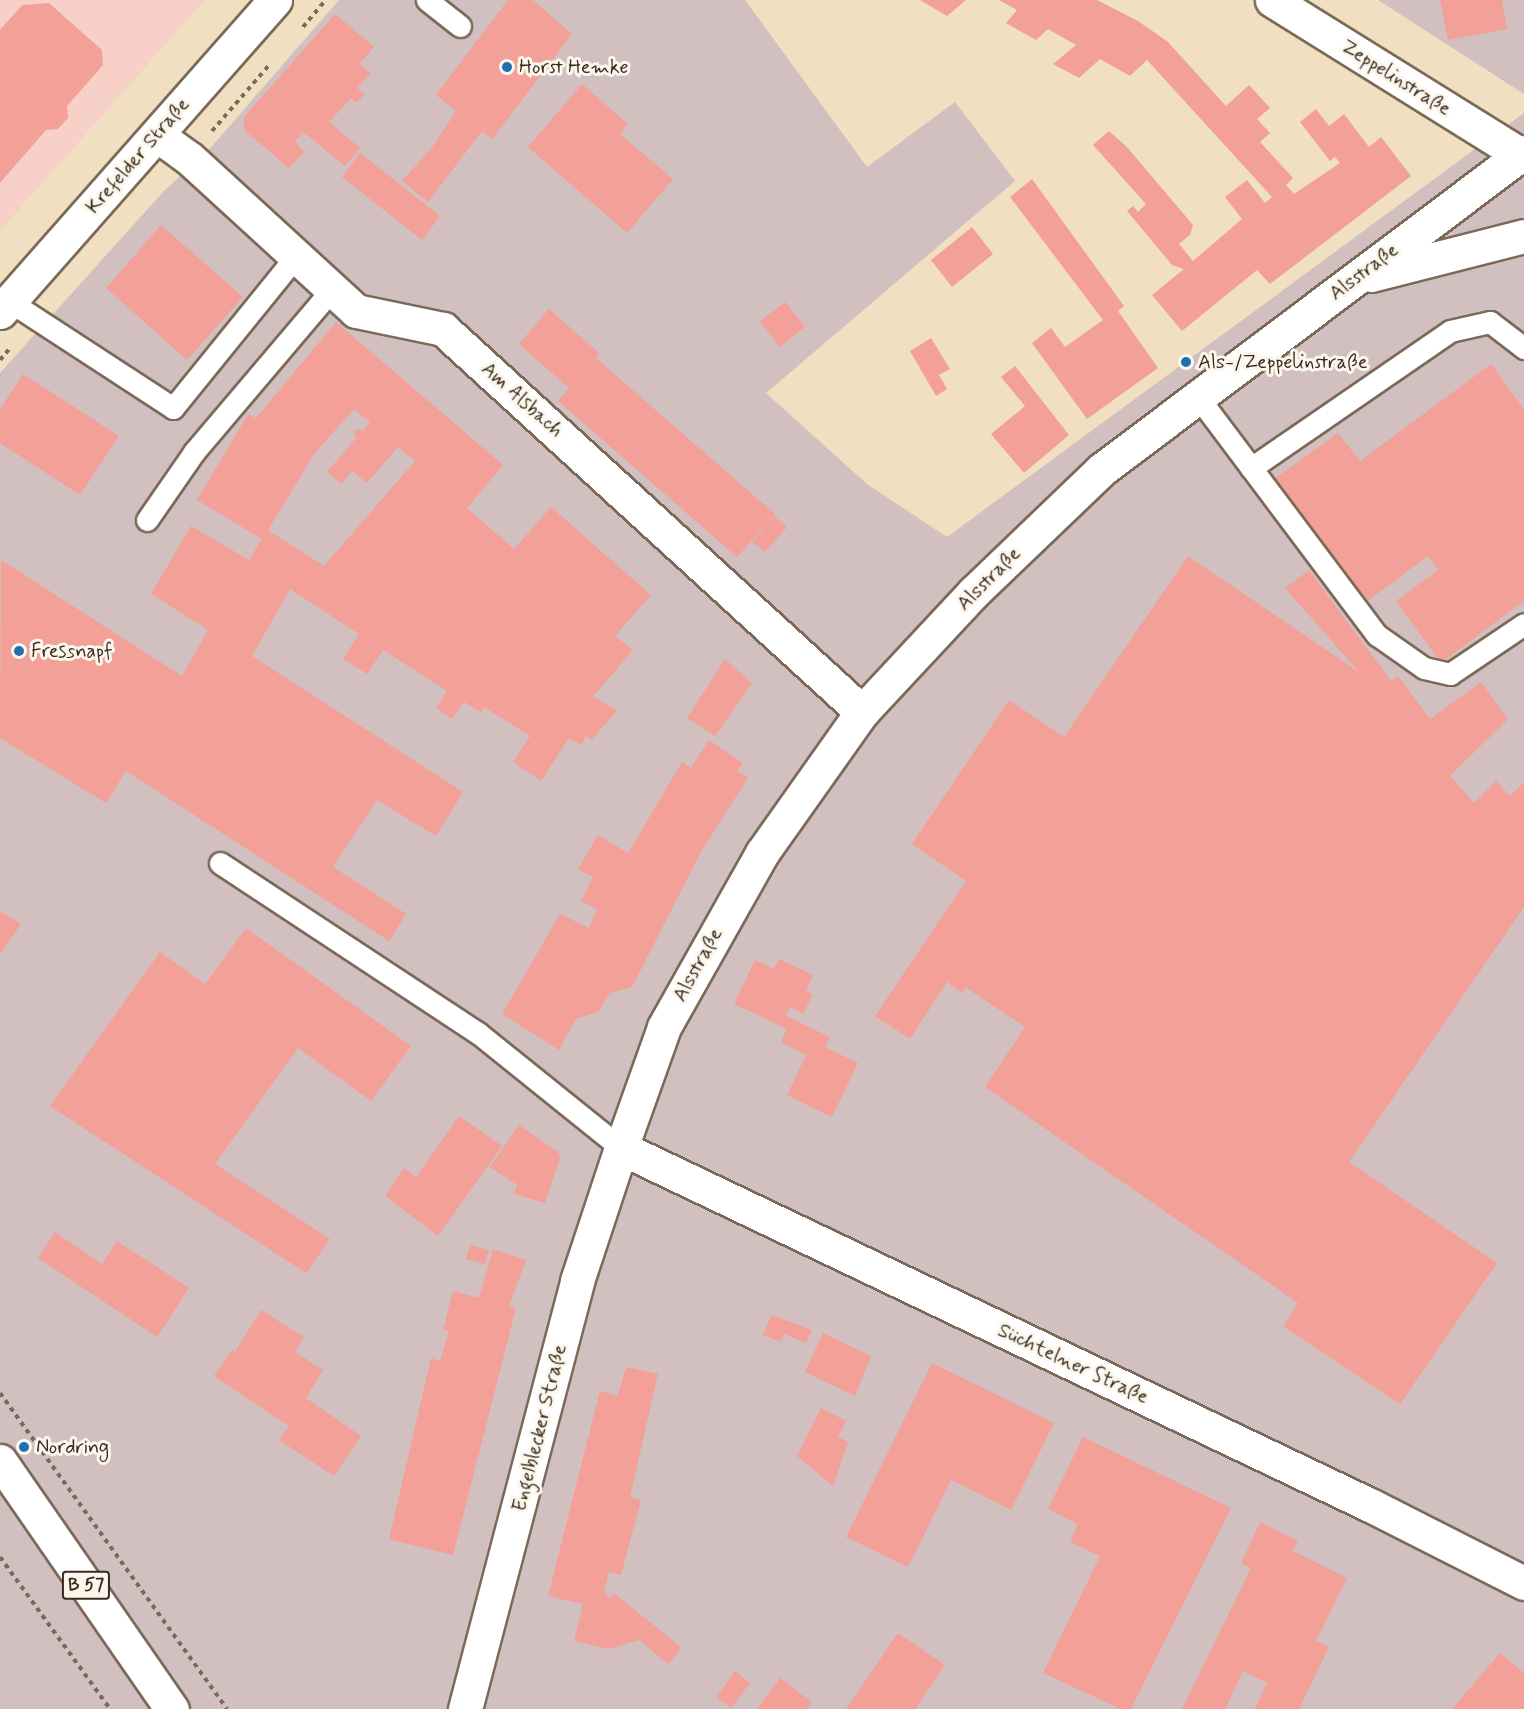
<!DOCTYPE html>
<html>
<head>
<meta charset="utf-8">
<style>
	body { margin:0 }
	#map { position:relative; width:1524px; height:1709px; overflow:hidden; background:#f0e0c1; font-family:Mynerve,sans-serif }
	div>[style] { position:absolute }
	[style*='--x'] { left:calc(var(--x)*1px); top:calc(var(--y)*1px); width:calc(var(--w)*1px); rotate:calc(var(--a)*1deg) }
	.built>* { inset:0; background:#f7d1c7 }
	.industrial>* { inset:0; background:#d2bfc0 }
	.building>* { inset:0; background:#f2a098 }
	.path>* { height:4px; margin-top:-2px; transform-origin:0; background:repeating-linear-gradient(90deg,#7a6a57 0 4.5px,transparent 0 9px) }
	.roads { filter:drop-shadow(2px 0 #7a6a57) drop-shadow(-2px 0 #7a6a57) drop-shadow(0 2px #7a6a57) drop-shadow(0 -2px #7a6a57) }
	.lane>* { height:21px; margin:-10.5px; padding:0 10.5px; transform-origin:10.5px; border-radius:10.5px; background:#fff }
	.street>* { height:33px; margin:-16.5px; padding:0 16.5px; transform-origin:16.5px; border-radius:16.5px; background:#fff }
	.secondary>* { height:33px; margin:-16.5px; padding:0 16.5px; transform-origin:16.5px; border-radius:16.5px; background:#fff }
	.primary>* { height:33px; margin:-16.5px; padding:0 16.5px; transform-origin:16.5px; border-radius:16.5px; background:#fff }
	.dots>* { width:16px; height:16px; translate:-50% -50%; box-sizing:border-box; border:3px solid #fbf7ec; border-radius:50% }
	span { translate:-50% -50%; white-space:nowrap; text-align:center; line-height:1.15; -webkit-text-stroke:6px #fbf7ec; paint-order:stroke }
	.shield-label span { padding:2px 4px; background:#fbf7ec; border:2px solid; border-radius:4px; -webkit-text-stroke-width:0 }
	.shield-label { font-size:18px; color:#3b2a1e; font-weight:700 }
	.poi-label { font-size:20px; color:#3b2a1e }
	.left { translate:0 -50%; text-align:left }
	.street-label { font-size:20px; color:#3b2a1e }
</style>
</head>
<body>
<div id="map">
	<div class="built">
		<div style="clip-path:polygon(0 0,205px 0,0 231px)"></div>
	</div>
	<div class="industrial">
		<div style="clip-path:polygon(339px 0,745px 0,867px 167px,955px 102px,1015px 181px,766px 393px,867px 484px,947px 537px,1524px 113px,1524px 1709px,0 1709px,0 373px,163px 192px,213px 145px)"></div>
		<div style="clip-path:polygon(1378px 0,1524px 0,1524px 94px)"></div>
	</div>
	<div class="building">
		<div style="clip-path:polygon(508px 0,533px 0,572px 34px,492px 139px,482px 131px,428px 202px,402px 181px,433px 146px,456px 111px,436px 95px)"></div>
		<div style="clip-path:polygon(920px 0,966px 0,947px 16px)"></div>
		<div style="clip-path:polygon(999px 0,1097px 0,1138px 21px,1168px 42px,1226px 106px,1249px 85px,1270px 108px,1257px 119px,1270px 133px,1260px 142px,1293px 178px,1286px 185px,1294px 194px,1340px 163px,1335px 157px,1330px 161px,1300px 122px,1316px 109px,1329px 126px,1344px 114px,1369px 147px,1381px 137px,1411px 176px,1270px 284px,1257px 270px,1182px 331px,1152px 295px,1184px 269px,1172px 265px,1127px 211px,1133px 206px,1138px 212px,1146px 204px,1093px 145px,1109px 131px,1127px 147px,1193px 225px,1190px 235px,1179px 244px,1193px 261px,1242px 219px,1225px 197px,1247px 180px,1265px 203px,1272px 197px,1147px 60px,1130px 76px,1100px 59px,1079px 78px,1053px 64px,1076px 45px,1048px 29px,1036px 40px,1006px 23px,1017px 10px)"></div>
		<div style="clip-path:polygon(1440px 0,1502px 0,1507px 29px,1448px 40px)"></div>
		<div style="clip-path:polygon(49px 3px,102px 50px,103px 65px,67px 106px,68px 118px,58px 129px,46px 130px,0 183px,0 30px,22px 5px)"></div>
		<div style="clip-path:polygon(335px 14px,374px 47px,359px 64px,371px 73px,357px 88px,365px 94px,356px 103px,351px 98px,329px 122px,360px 148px,345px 166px,303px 132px,295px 141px,304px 152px,289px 168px,244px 130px,244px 117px)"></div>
		<div style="clip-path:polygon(582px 84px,628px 124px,620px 134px,673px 179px,627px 233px,528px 147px)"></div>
		<div style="clip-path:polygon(360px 153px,440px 216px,422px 240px,342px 177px)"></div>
		<div style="clip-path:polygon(1032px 179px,1124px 306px,1118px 311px,1158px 368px,1087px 419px,1032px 343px,1051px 328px,1065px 347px,1103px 320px,1010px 197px)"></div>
		<div style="clip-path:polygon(161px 225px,243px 297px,187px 360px,106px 288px)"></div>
		<div style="clip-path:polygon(972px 227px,993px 254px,952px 287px,931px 260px)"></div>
		<div style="clip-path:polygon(785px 302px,805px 327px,780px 347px,760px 321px)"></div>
		<div style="clip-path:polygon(549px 309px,599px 353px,596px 358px,775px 514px,737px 557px,558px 401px,569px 388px,519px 344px)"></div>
		<div style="clip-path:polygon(evenodd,336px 322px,503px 465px,467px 508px,490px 528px,514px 549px,551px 507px,651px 595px,615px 636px,633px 650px,593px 697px,617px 710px,592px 740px,586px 736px,581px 745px,569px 738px,541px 781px,513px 762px,530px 736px,484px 707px,481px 712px,464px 702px,452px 719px,436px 708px,447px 691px,383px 650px,367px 674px,343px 659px,359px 634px,290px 589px,252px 656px,463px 792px,436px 836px,377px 800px,333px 867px,406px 914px,389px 941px,126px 771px,106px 803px,0 738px,1px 560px,182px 676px,208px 630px,151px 594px,191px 526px,249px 560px,262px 539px,197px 500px,248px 414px,256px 418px,336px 322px,354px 409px,370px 422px,362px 432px,358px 428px,353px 434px,357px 437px,327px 472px,342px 484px,352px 471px,367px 483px,398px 447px,415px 461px,324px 566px,268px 530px,315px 453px,354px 409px)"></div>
		<div style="clip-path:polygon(931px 338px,950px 369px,939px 375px,947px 389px,936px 396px,910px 351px)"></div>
		<div style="clip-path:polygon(1491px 364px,1524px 409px,1524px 601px,1441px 663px,1396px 601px,1438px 570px,1428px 556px,1362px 605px,1270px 482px,1338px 433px,1360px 461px)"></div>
		<div style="clip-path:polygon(1015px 366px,1069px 435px,1024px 473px,991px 434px,1025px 406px,1001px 377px)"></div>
		<div style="clip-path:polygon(23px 374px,119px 436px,80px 495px,0 443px,0 409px)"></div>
		<div style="clip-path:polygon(774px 516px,787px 527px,765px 552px,752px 542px)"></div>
		<div style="clip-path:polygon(1188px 556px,1359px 672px,1285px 588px,1309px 570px,1391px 681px,1398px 676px,1430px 719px,1481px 682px,1508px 719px,1450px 776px,1474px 803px,1496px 781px,1510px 796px,1524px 782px,1524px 907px,1349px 1162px,1497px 1263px,1400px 1404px,1283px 1326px,1298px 1303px,985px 1087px,1025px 1027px,965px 987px,962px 993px,947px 982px,910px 1039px,875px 1016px,966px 881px,912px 844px,1009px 700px,1064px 737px)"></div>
		<div style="clip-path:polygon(725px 659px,752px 683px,715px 736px,687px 718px)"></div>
		<div style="clip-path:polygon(709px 740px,743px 763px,737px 771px,748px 778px,701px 852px,632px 987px,610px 993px,598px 1012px,576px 1019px,559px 1050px,502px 1014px,560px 914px,589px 928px,597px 909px,581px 901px,593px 877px,578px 869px,598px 835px,628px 853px,682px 762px,691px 768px)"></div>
		<div style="clip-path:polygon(0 911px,21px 924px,0 954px)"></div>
		<div style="clip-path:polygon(246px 928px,411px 1046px,371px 1101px,298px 1048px,215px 1164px,330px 1239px,306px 1273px,50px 1106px,160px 952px,205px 984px)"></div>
		<div style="clip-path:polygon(779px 959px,813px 975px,806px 991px,813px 994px,803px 1014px,790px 1007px,786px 1016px,830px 1037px,825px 1047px,858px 1063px,832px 1117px,787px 1095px,806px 1055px,781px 1042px,787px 1029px,734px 1004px,755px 960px,774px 969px)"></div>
		<div style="clip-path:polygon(459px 1116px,502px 1146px,438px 1236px,385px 1196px,404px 1168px,416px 1177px)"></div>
		<div style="clip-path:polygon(519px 1125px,558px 1152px,560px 1158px,545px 1203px,514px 1194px,517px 1185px,490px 1167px)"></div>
		<div style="clip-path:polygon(55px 1232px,102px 1264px,117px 1241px,189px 1288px,157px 1337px,38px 1258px)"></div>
		<div style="clip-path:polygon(470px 1245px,489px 1250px,485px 1264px,466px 1259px)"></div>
		<div style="clip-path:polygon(493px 1249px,526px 1260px,509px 1306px,516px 1308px,453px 1555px,389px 1539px,431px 1358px,440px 1361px,449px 1331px,443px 1330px,453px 1291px,479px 1298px)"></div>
		<div style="clip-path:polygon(261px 1310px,304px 1337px,295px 1352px,323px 1370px,306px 1398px,361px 1436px,334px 1476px,279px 1440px,289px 1426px,214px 1376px,232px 1350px,235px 1352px)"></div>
		<div style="clip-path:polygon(771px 1315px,812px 1330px,806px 1343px,784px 1334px,781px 1342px,763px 1335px)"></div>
		<div style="clip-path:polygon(823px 1333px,871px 1356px,855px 1396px,805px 1372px)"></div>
		<div style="clip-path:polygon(932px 1363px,1054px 1423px,1011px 1510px,951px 1480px,908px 1567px,846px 1537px)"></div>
		<div style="clip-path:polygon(626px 1367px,658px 1374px,630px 1497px,641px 1500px,621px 1575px,609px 1572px,604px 1592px,610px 1598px,614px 1593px,682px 1648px,668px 1664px,639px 1640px,608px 1649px,574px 1641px,583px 1604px,548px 1596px,600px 1391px,618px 1396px)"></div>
		<div style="clip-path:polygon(821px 1408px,846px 1421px,838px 1437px,848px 1442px,833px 1486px,797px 1456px)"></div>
		<div style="clip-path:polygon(1083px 1437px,1231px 1508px,1131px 1709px,1121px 1709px,1043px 1673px,1100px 1556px,1070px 1542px,1078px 1524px,1048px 1509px)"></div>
		<div style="clip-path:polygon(1260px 1522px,1298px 1541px,1293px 1551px,1347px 1578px,1316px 1641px,1329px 1647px,1299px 1709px,1255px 1709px,1267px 1683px,1243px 1671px,1225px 1709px,1182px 1709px,1251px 1568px,1241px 1563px)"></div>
		<div style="clip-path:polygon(898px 1633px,945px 1665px,915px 1709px,846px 1709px)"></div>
		<div style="clip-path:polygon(1500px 1653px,1524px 1673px,1524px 1709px,1452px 1709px)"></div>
		<div style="clip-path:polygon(735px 1671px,750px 1683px,731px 1708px,716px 1697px)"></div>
		<div style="clip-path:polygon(780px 1678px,812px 1702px,807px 1709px,757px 1709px)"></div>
	</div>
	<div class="path">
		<div style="--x:303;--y:27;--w:35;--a:-50"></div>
		<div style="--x:212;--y:131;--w:89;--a:-49.1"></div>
		<div style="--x:0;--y:360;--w:17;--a:-50"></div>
		<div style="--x:0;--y:1393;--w:389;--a:54.3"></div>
		<div style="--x:0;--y:1557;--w:188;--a:54.1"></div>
	</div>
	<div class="roads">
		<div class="lane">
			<div style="--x:427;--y:0;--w:42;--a:38.2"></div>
			<div style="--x:9;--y:301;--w:196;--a:33.1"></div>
			<div style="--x:173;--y:408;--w:196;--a:-51"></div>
			<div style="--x:1198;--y:397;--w:298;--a:53.1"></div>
			<div style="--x:1377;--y:635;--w:57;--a:35.1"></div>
			<div style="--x:1424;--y:668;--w:27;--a:13"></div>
			<div style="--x:1450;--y:674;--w:89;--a:-34"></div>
			<div style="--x:1251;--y:468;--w:242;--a:-34.5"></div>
			<div style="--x:1450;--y:331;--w:41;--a:-12.7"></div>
			<div style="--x:1490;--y:322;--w:43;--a:37.4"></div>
			<div style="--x:147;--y:520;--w:83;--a:-55.3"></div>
			<div style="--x:194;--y:452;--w:214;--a:-49.7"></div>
			<div style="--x:220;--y:863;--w:309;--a:33.4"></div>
			<div style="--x:478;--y:1033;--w:184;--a:38.8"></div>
		</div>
		<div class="street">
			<div style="--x:157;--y:135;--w:39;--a:36"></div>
			<div style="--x:189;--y:158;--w:226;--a:42.5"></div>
			<div style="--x:356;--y:311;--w:89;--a:11.7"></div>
			<div style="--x:443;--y:329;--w:568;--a:42.43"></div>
			<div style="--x:621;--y:1148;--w:832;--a:25.49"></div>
			<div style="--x:1372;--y:1506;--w:170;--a:26.9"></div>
		</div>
		<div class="secondary">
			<div style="--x:1272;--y:0;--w:297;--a:31.9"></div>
			<div style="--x:1371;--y:275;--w:158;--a:-14.3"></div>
			<div style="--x:0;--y:312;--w:416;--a:-48.6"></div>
			<div style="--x:465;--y:1709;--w:442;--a:-75.3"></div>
			<div style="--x:577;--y:1281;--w:140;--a:-71.7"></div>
			<div style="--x:621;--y:1148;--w:128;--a:-70.4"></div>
			<div style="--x:664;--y:1027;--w:200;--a:-60.6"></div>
			<div style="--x:762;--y:853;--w:173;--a:-54.7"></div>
			<div style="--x:862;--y:712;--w:164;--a:-47"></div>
			<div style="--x:974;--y:592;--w:176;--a:-43.8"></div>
			<div style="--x:1101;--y:470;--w:529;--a:-36.93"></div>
		</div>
		<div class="primary">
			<div style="--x:0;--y:1461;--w:302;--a:55.3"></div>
		</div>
	</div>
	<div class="dots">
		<div style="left:507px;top:67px;background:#1f6fb2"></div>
		<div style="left:1186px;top:362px;background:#1f6fb2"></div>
		<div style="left:19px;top:651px;background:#1f6fb2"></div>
		<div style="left:24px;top:1447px;background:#1f6fb2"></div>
	</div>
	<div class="shield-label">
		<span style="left:86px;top:1585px">B 57</span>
	</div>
	<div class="poi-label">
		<span class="left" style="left:519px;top:67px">Horst Hemke</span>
		<span class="left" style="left:1198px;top:362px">Als-/Zeppelinstraße</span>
		<span class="left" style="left:31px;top:651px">Fressnapf</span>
		<span class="left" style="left:36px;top:1447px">Nordring</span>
	</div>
	<div class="street-label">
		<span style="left:1396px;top:78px;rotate:32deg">Zeppelinstraße</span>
		<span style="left:138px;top:156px;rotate:-49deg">Krefelder Straße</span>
		<span style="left:1364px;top:272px;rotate:-37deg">Alsstraße</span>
		<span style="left:522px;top:400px;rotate:42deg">Am Alsbach</span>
		<span style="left:989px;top:579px;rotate:-45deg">Alsstraße</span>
		<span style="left:698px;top:965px;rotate:-61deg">Alsstraße</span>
		<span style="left:1073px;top:1364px;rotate:25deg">Süchtelner Straße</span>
		<span style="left:540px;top:1428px;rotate:-76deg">Engelblecker Straße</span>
	</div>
</div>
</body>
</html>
